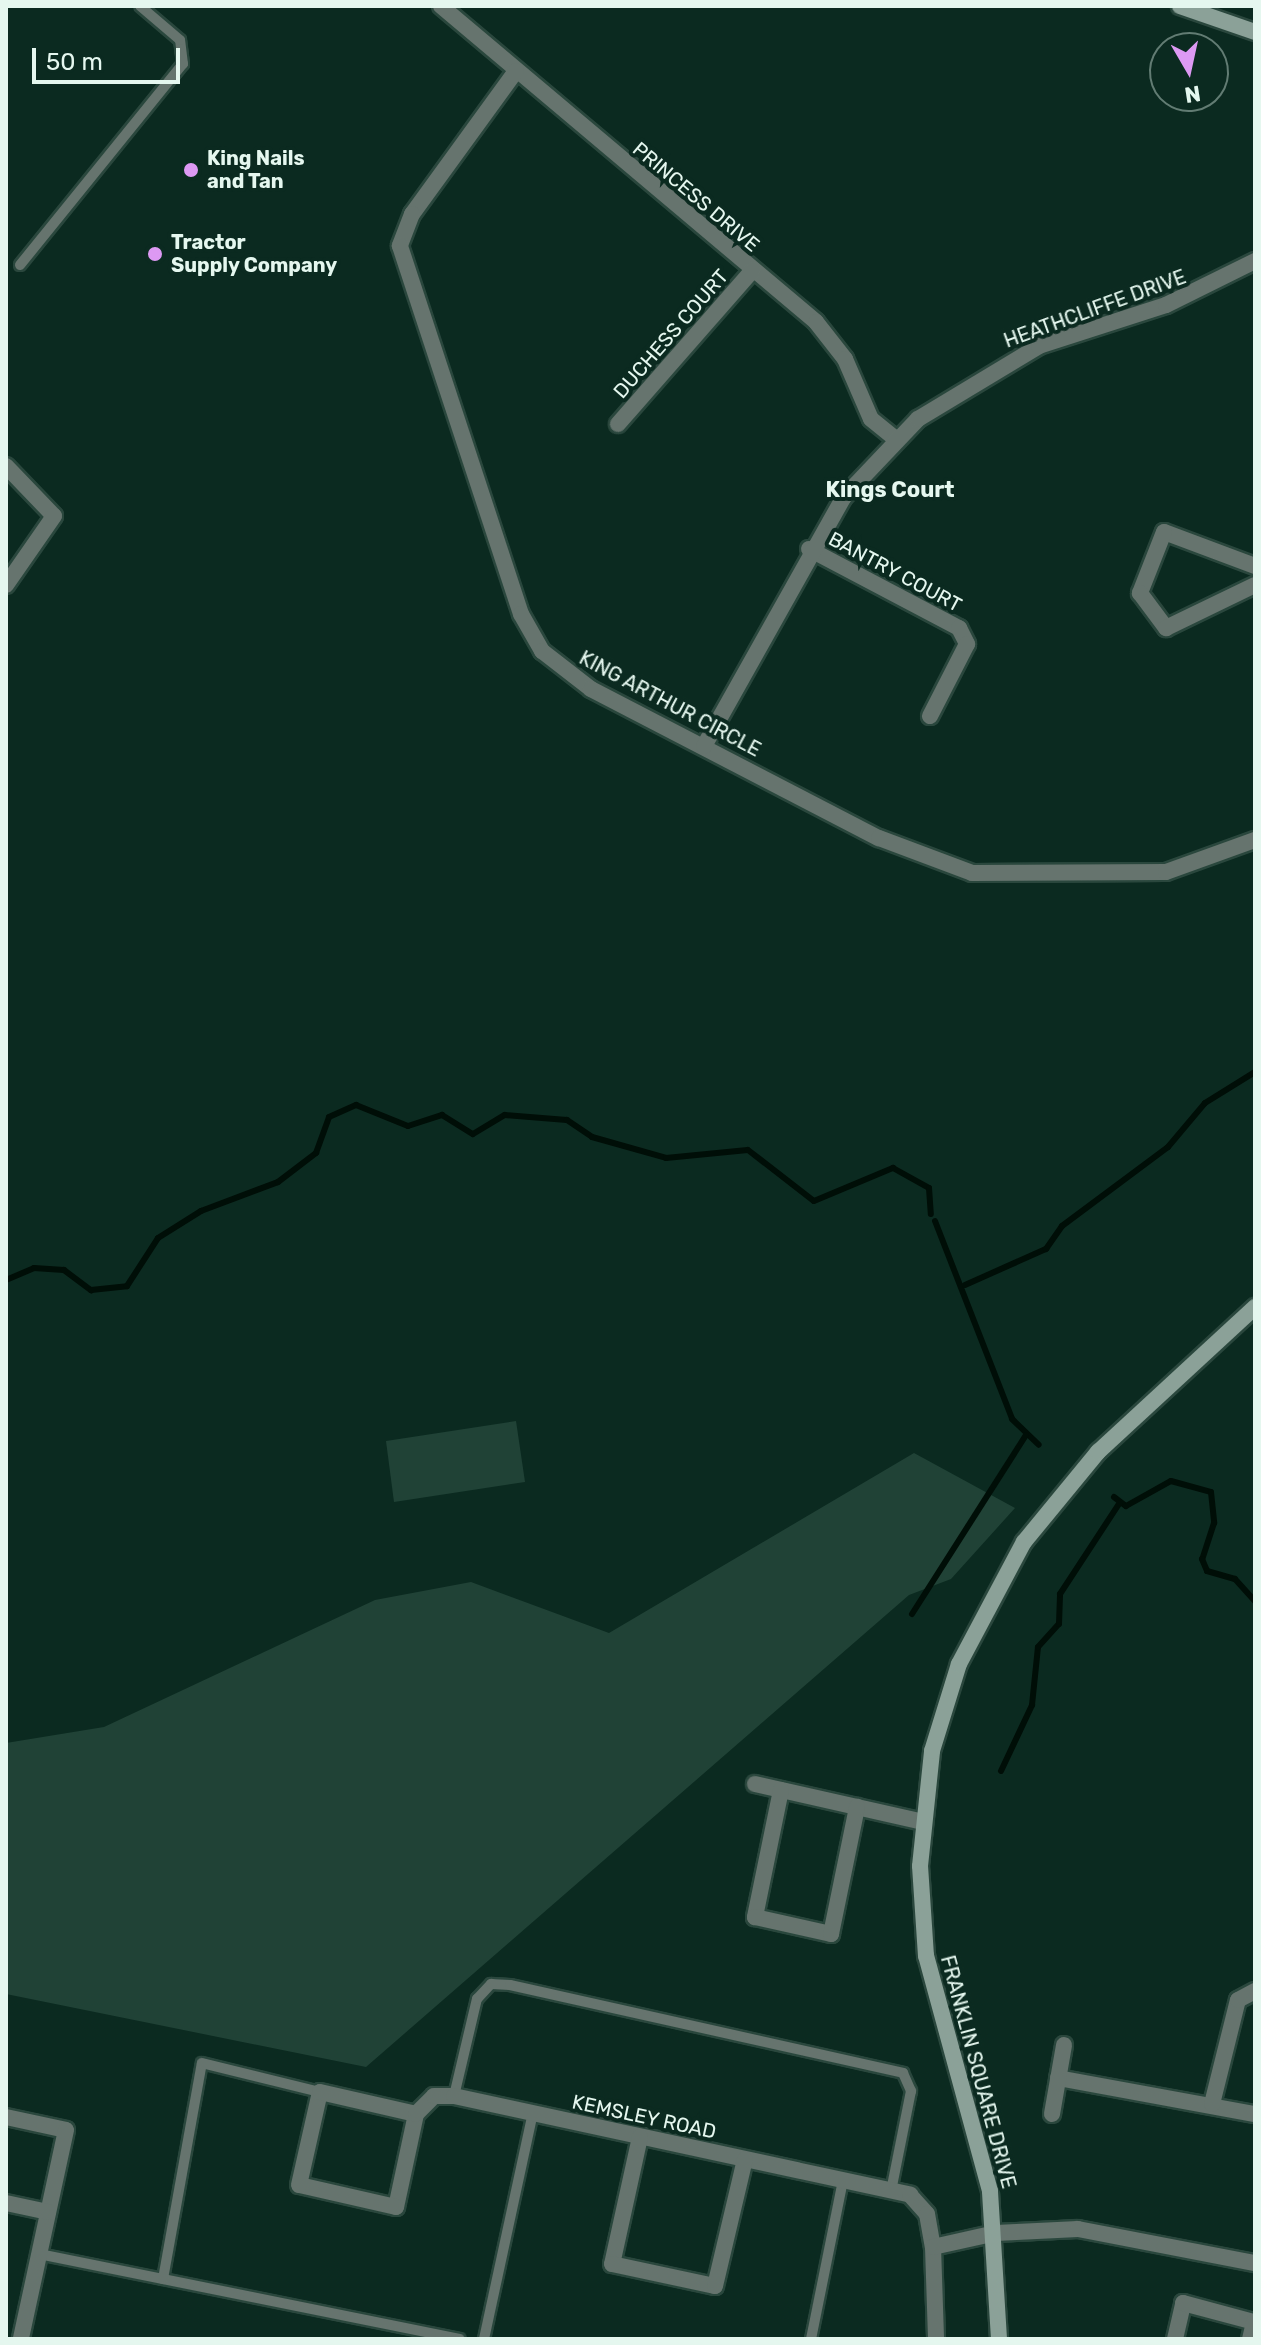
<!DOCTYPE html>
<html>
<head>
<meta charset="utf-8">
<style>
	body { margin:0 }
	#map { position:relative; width:1261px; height:2345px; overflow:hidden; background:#0b2a20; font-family:Rubik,sans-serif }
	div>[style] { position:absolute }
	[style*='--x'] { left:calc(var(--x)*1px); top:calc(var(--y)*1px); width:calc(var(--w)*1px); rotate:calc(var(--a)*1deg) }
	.green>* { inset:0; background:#204236 }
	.stream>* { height:6px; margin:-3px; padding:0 3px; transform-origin:3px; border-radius:3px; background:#000e07 }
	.roads { filter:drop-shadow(2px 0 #2a473d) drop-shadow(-2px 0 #2a473d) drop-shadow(0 2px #2a473d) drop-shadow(0 -2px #2a473d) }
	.lane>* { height:10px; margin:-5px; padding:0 5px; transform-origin:5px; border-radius:5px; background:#66746e }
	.street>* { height:16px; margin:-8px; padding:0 8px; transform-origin:8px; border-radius:8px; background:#66746e }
	.secondary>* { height:16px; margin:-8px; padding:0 8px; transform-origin:8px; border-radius:8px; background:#8ba198 }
	.dots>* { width:22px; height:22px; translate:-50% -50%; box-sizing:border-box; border:4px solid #0b2a20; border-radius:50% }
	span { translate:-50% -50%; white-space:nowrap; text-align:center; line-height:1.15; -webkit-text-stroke:8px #0b2a20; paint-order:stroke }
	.poi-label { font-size:20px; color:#e5f7ef; font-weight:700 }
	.left { translate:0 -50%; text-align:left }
	.street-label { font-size:20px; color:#e5f7ef }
	.neighbourhood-label { font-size:22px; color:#e5f7ef; font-weight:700 }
	.frame { position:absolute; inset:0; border:8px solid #e5f7ef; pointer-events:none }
	.north { position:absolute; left:1149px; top:32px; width:80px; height:80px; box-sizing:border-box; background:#0b2a20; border:2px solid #627c73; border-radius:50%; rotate:171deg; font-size:22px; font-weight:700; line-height:32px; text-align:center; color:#e5f7ef }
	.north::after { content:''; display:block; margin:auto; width:28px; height:36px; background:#dd99f3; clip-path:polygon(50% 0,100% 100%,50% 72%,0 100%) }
	.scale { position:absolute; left:32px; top:48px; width:148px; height:36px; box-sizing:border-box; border:4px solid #e5f7ef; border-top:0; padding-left:10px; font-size:24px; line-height:28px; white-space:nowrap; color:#e5f7ef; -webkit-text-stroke:6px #0b2a20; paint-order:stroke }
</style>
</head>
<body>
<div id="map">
	<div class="green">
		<div style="clip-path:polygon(516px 1421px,525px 1482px,394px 1502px,386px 1441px)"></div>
		<div style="clip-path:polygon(914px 1453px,1015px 1508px,951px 1579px,909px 1595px,366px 2067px,6px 1994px,6px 1743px,104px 1727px,375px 1600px,471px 1582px,609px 1633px)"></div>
	</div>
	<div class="stream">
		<div style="--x:935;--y:1221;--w:212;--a:68.7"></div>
		<div style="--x:1012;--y:1419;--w:37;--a:44"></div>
		<div style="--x:6;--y:1280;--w:30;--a:-23"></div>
		<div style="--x:34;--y:1268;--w:30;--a:4"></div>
		<div style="--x:64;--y:1270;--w:34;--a:37"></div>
		<div style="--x:91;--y:1290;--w:36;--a:-6"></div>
		<div style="--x:127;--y:1286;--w:57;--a:-57.1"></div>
		<div style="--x:158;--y:1238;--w:51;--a:-32.1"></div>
		<div style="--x:201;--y:1211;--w:82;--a:-20.6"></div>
		<div style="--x:278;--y:1182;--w:48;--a:-37.3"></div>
		<div style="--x:316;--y:1153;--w:38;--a:-70"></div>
		<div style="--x:329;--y:1117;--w:30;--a:-24"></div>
		<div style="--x:356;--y:1105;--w:56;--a:22"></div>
		<div style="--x:408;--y:1126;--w:36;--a:-18"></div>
		<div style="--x:442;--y:1115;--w:36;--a:32"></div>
		<div style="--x:473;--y:1134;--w:37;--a:-31"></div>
		<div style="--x:505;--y:1115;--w:62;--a:4.6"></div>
		<div style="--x:567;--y:1120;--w:30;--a:34"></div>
		<div style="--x:592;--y:1137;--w:77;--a:15.8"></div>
		<div style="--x:666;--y:1158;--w:82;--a:-5.6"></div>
		<div style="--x:748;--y:1150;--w:83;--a:37.7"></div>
		<div style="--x:814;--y:1201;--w:86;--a:-22.7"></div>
		<div style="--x:893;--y:1168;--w:41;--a:29.1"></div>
		<div style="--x:929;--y:1188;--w:26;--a:86"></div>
		<div style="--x:965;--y:1285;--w:89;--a:-24"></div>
		<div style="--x:1046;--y:1249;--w:28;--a:-55"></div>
		<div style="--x:1062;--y:1226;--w:132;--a:-36.7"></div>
		<div style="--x:1168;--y:1147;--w:57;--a:-49.9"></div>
		<div style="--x:1205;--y:1103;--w:59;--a:-31.8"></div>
		<div style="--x:1114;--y:1497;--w:15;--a:37"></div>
		<div style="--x:1126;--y:1506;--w:51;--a:-29.1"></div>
		<div style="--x:1171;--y:1481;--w:41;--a:15.4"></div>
		<div style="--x:1211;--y:1492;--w:31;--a:84"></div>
		<div style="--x:1214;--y:1523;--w:38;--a:108"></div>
		<div style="--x:1202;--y:1559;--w:13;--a:67"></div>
		<div style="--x:1207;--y:1571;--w:29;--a:16"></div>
		<div style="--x:1235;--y:1579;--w:30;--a:48"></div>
		<div style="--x:912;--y:1614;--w:212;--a:-57.5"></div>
		<div style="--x:1001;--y:1771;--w:73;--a:-64.8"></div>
		<div style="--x:1032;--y:1705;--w:58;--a:-84.1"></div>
		<div style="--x:1038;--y:1647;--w:31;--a:-48"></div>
		<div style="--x:1059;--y:1624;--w:30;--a:-88"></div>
		<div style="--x:1060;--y:1594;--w:108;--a:-56.8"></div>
	</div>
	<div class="roads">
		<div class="lane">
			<div style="--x:20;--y:265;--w:259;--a:-51"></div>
			<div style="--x:183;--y:64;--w:24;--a:-97"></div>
			<div style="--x:180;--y:40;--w:52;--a:-139.6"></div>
			<div style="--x:454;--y:2096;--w:100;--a:-76.7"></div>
			<div style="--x:477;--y:1999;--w:21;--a:-47"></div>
			<div style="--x:491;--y:1984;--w:19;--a:3"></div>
			<div style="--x:510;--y:1985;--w:403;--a:12.6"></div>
			<div style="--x:903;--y:2073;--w:20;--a:66"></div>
			<div style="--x:911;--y:2091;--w:102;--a:101.3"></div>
			<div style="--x:39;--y:2254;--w:429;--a:11.4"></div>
			<div style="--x:163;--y:2279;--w:219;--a:-79.8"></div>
			<div style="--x:202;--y:2063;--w:122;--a:13.8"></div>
			<div style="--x:484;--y:2339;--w:231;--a:-77.8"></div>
			<div style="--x:811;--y:2339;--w:162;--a:-78.6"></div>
		</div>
		<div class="street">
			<div style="--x:441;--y:6;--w:490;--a:40.1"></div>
			<div style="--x:816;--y:322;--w:47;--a:51.9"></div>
			<div style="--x:845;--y:359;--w:65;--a:66.6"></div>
			<div style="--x:871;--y:419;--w:33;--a:39"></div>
			<div style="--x:516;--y:71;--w:177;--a:126"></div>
			<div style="--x:412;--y:214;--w:34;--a:111"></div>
			<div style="--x:400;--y:246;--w:387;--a:71.8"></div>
			<div style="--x:521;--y:614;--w:43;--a:60.4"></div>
			<div style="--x:542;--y:651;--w:62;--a:37.8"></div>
			<div style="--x:591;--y:689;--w:324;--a:27.4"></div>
			<div style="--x:879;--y:838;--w:99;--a:20.6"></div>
			<div style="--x:972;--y:873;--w:194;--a:-0.3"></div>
			<div style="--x:1166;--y:872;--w:95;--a:-19.8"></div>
			<div style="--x:618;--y:424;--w:205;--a:-48.8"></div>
			<div style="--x:6;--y:466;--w:69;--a:46.2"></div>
			<div style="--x:54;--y:516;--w:84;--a:124.8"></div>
			<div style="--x:809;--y:549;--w:170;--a:27.8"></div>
			<div style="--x:959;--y:628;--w:18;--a:63"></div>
			<div style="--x:967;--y:644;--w:81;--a:117.2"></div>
			<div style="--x:1255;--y:566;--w:97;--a:-159.5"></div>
			<div style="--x:1164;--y:532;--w:66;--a:111.5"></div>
			<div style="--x:1140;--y:593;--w:44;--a:53.4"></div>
			<div style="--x:1166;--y:628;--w:99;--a:-25.8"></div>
			<div style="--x:704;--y:746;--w:284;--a:-60.7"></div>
			<div style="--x:843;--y:498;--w:109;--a:-46.5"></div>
			<div style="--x:918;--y:419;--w:141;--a:-31.1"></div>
			<div style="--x:1039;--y:346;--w:133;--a:-17.9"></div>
			<div style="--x:1166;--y:305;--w:99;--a:-26.3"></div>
			<div style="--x:755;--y:1784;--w:172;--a:12.7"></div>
			<div style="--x:781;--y:1790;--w:130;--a:101.6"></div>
			<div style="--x:755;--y:1917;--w:78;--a:12.6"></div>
			<div style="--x:831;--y:1934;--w:130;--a:-78.4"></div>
			<div style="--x:1058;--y:2078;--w:200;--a:10.4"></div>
			<div style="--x:1212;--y:2104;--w:107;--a:-76"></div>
			<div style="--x:1238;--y:2000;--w:19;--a:-28"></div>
			<div style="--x:416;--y:2114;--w:95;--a:102.1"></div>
			<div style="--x:396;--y:2207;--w:99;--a:-167.2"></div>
			<div style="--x:299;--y:2185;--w:95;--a:-77.3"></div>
			<div style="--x:320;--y:2092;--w:98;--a:12.9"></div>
			<div style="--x:416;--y:2114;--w:25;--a:-45"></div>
			<div style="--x:434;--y:2096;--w:20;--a:0"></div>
			<div style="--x:454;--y:2096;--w:467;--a:12.2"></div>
			<div style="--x:910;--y:2195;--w:25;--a:48"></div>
			<div style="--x:927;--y:2214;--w:34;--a:80"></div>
			<div style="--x:933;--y:2247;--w:92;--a:88.1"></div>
			<div style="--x:1052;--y:2114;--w:70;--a:-80.1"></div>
			<div style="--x:6;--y:2117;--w:61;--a:12.2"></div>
			<div style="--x:66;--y:2130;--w:214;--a:102.2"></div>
			<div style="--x:640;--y:2137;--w:130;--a:102.4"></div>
			<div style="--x:612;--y:2264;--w:105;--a:12.1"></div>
			<div style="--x:715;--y:2286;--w:130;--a:-76.7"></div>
			<div style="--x:6;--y:2203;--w:43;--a:12.1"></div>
			<div style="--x:933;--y:2247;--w:65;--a:-12.5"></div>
			<div style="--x:996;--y:2233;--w:82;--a:-2.8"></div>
			<div style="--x:1078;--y:2229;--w:180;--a:10.9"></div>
			<div style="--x:1175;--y:2339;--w:37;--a:-77"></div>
			<div style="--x:1183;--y:2303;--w:73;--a:15"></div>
			<div style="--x:1254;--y:2322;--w:17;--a:103"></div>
		</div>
		<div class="secondary">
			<div style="--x:1180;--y:6;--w:79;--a:19.1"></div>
			<div style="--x:999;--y:2339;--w:148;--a:-93.5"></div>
			<div style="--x:990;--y:2191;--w:244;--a:-105.2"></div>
			<div style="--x:926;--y:1956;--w:90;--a:-93.8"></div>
			<div style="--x:920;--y:1866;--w:116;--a:-84"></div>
			<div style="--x:932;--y:1751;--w:91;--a:-72.8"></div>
			<div style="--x:959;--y:1664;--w:138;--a:-62"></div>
			<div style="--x:1024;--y:1542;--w:117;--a:-50.6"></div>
			<div style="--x:1098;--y:1452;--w:214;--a:-42.7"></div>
		</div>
	</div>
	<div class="dots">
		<div style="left:191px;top:170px;background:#dd99f3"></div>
		<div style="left:155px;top:254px;background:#dd99f3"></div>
	</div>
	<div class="poi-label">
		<span class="left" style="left:207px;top:170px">King Nails<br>and Tan</span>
		<span class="left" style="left:171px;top:254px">Tractor<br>Supply Company</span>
	</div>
	<div class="street-label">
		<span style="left:696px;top:197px;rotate:40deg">PRINCESS DRIVE</span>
		<span style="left:1095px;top:309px;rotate:-20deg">HEATHCLIFFE DRIVE</span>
		<span style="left:671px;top:334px;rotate:-49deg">DUCHESS COURT</span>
		<span style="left:895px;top:572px;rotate:28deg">BANTRY COURT</span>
		<span style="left:670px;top:704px;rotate:28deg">KING ARTHUR CIRCLE</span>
		<span style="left:978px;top:2072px;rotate:75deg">FRANKLIN SQUARE DRIVE</span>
		<span style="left:644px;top:2117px;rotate:12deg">KEMSLEY ROAD</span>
	</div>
	<div class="neighbourhood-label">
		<span style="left:890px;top:490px">Kings Court</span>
	</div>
	<div class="frame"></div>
	<div class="north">N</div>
	<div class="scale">50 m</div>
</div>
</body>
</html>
